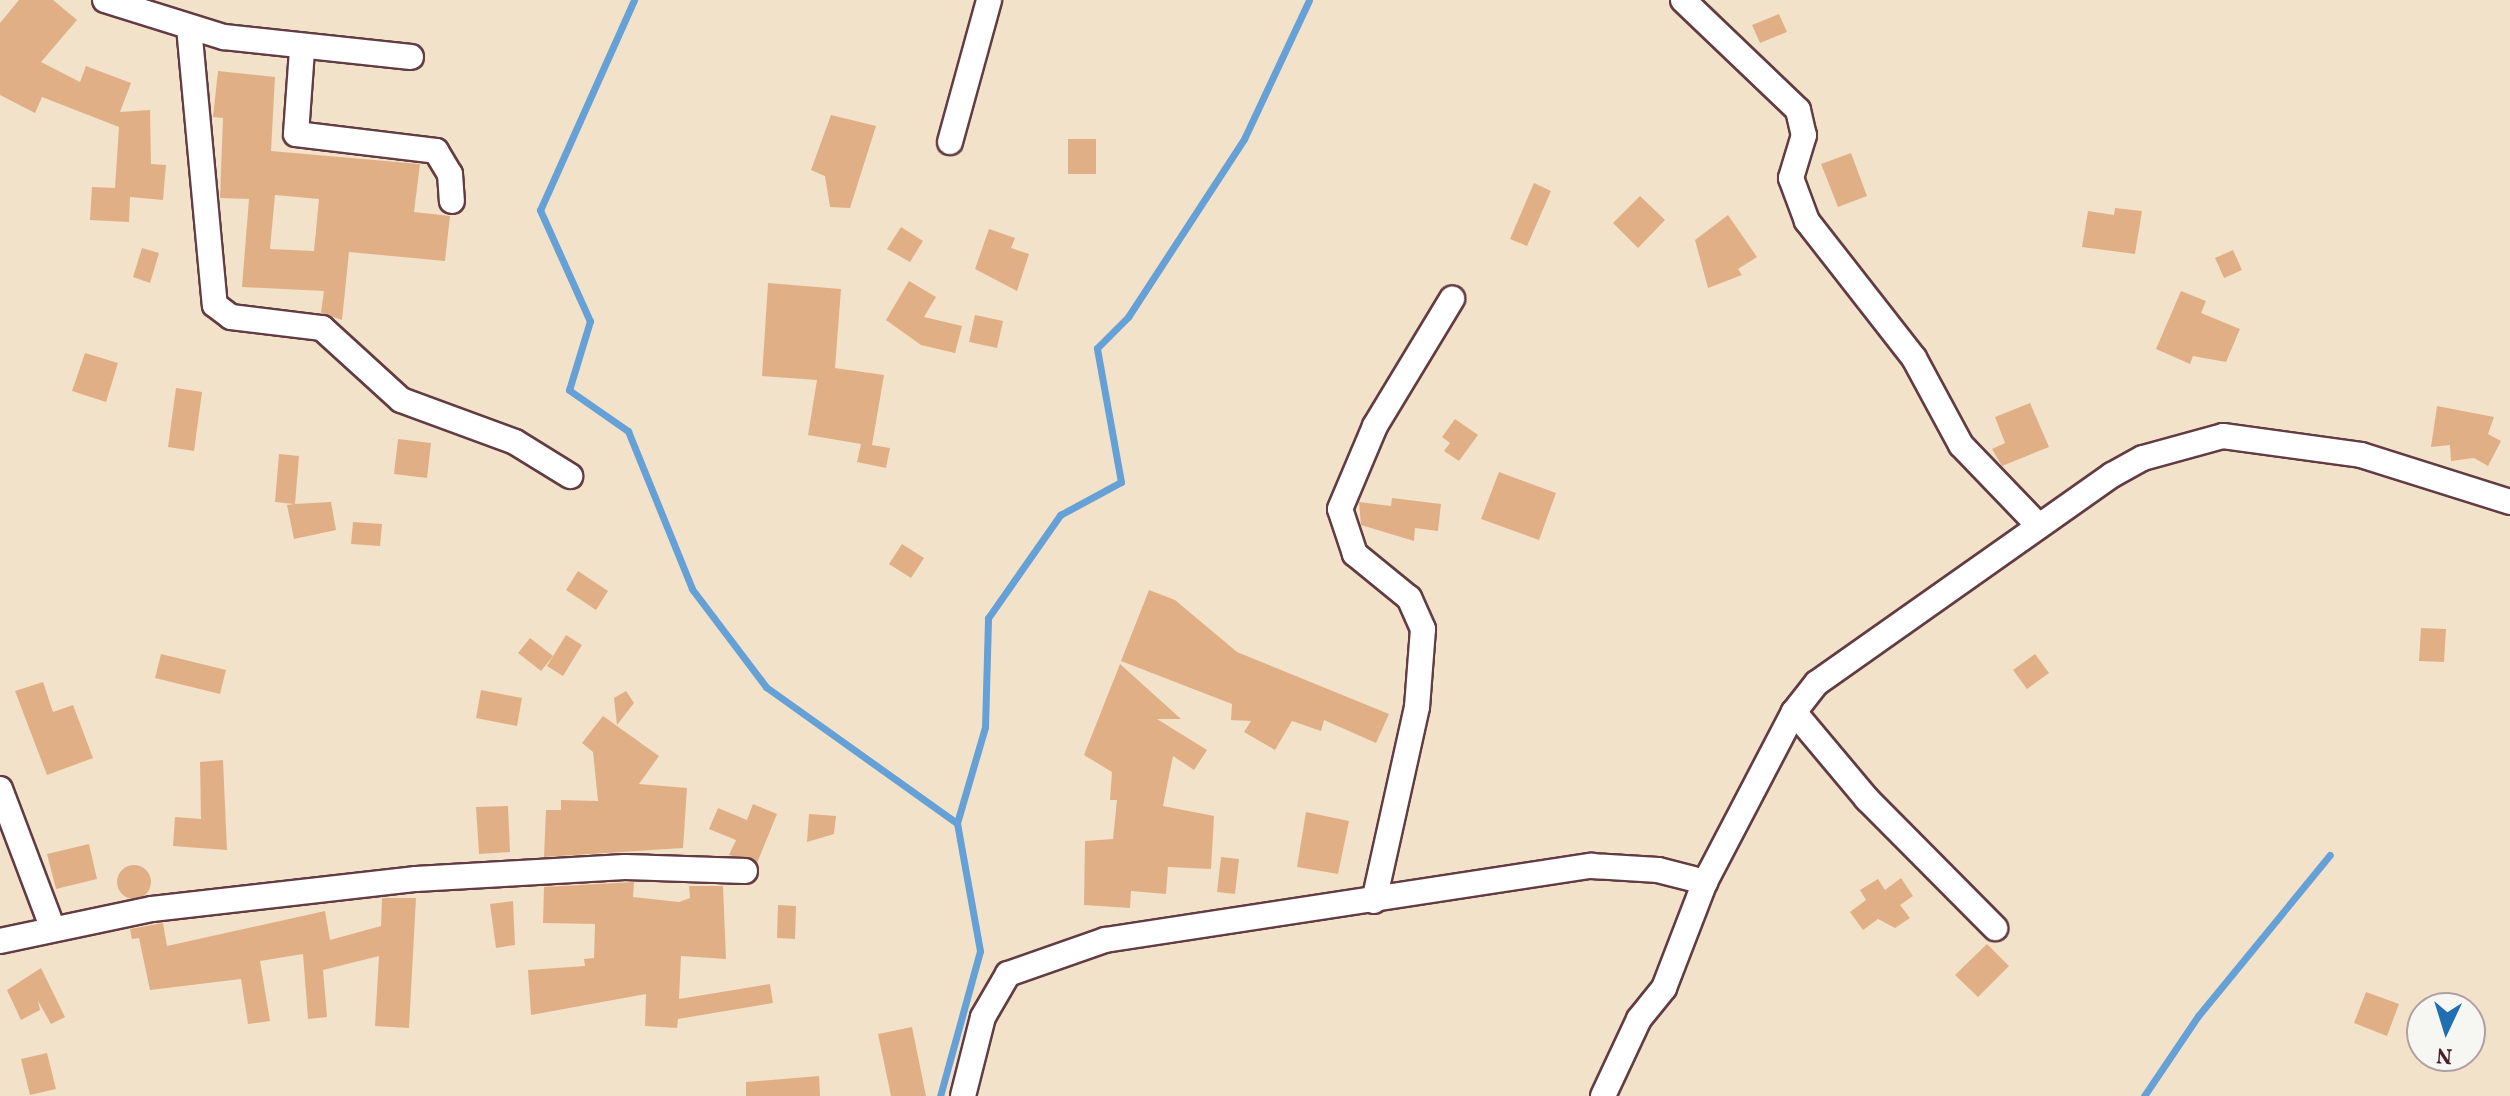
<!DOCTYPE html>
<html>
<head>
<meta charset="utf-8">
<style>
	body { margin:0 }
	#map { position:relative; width:2510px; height:1096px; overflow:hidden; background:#f3e2ca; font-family:Vollkorn,serif }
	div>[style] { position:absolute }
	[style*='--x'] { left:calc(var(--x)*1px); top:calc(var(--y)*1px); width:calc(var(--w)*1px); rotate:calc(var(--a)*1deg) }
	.stream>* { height:7px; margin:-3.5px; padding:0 3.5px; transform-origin:3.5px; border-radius:3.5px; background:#65a1d6 }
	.building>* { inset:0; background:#e1af86 }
	.round { border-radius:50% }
	.roads { filter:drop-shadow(2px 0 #633c43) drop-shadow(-2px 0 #633c43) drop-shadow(0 2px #633c43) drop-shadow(0 -2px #633c43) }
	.minor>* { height:24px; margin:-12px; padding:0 12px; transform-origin:12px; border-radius:12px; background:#fff }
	span { translate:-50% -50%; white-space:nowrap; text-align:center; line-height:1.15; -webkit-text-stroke:8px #f6f6f2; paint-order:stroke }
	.north { position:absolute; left:2406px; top:992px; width:80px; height:80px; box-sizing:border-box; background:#f6f6f2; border:2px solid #b1a0a2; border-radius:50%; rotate:184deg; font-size:22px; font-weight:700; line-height:32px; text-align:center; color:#4a1f2b }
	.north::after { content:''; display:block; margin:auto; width:28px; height:36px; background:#1f6fb2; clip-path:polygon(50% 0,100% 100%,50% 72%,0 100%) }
</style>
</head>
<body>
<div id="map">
	<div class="stream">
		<div style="--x:634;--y:0;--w:230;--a:114.1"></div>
		<div style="--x:540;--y:210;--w:122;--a:65.8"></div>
		<div style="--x:590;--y:321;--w:72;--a:106.9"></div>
		<div style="--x:569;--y:390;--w:72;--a:34.8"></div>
		<div style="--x:628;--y:431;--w:170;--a:67.9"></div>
		<div style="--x:692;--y:589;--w:123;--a:52.9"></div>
		<div style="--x:766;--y:687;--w:234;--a:35.5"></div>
		<div style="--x:957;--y:823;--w:130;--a:79.8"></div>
		<div style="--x:980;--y:951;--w:150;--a:105.4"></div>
		<div style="--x:957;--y:823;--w:100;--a:-73.7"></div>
		<div style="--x:985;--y:727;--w:109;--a:-88.4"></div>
		<div style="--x:988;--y:618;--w:126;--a:-55"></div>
		<div style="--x:1060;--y:515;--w:69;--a:-28.4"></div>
		<div style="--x:1121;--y:482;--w:136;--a:-100.2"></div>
		<div style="--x:1097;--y:348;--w:44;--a:-45"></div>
		<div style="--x:1128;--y:317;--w:212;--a:-56.9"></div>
		<div style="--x:1244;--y:139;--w:153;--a:-64.9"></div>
		<div style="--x:2144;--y:1096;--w:97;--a:-56"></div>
		<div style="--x:2198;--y:1016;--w:208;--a:-50.7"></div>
	</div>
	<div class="building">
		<div style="clip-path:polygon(19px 0,53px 0,77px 20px,41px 62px,80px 82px,86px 66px,131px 83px,120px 112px,150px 110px,151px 164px,166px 165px,163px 200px,130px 197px,129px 222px,90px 220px,92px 187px,115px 188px,119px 127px,42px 97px,35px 113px,0 95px,0 23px)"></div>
		<div style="clip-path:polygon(1779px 14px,1787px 32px,1760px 43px,1752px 25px)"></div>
		<div style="clip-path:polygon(evenodd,218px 71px,275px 77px,271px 151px,420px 164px,414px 212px,450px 216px,445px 261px,349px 252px,342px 320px,321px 313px,324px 291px,242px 287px,249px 199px,220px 198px,223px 118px,213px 117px,218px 71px,275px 195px,319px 199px,314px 251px,270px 249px,275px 195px)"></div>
		<div style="clip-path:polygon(831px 115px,876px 126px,850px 208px,830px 207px,825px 176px,811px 170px)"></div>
		<div style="clip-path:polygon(1068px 139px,1096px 139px,1096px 174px,1068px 174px)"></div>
		<div style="clip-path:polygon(1851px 153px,1867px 196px,1838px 207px,1821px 164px)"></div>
		<div style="clip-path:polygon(1534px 183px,1551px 191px,1527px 246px,1510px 239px)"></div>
		<div style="clip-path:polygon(1640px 196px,1665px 220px,1638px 248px,1613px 223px)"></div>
		<div style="clip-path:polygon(2115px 208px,2142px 211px,2135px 254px,2082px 247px,2088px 211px,2114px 215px)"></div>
		<div style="clip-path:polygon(1728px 215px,1757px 257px,1738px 269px,1742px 275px,1708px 288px,1695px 240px)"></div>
		<div style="clip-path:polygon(901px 227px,923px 241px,910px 262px,887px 249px)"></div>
		<div style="clip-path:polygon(989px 229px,1015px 238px,1011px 248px,1029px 254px,1017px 291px,975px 269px)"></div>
		<div style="clip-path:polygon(142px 248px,159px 253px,150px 283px,133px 277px)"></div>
		<div style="clip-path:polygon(2233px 250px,2242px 270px,2224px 278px,2215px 258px)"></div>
		<div style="clip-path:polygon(909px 281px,936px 297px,924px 317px,962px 326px,955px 353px,921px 345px,886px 320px)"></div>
		<div style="clip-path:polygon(768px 283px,841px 289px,835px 368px,884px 375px,872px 445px,890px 448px,886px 468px,857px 462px,861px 444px,808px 435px,817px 380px,762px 376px)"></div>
		<div style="clip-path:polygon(2181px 291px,2206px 301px,2201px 313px,2240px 329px,2226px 362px,2193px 356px,2190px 364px,2156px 349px)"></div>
		<div style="clip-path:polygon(975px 315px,1003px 321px,997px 348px,969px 342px)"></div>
		<div style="clip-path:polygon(85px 353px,118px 363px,106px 402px,72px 391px)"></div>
		<div style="clip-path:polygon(176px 388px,202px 392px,194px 451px,168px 447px)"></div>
		<div style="clip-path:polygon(2030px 403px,2049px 447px,2002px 466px,1992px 449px,2005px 443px,1995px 417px)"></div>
		<div style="clip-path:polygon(2437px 406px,2494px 417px,2488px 434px,2501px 441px,2488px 466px,2474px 458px,2451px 461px,2450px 445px,2431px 447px)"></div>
		<div style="clip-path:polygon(1455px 419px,1478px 435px,1459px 461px,1444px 451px,1450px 443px,1442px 437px)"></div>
		<div style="clip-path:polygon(398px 439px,431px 443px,427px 478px,394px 474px)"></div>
		<div style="clip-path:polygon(279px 454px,299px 456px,295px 504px,331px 502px,336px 530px,294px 539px,287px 505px,294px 504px,275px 502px)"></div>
		<div style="clip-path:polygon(1499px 472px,1556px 493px,1539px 540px,1481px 519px)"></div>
		<div style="clip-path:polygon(1392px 498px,1441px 504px,1438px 531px,1415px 528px,1414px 541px,1361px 525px,1359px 502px,1391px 506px)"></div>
		<div style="clip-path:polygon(353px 522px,382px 524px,380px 546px,351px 544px)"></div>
		<div style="clip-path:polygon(902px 544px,924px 558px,911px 578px,889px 564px)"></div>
		<div style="clip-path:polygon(578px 571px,608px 591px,596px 610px,566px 590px)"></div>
		<div style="clip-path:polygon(1149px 590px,1175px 600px,1237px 652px,1389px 714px,1376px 743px,1324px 720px,1321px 731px,1292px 721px,1275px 750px,1244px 732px,1251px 721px,1231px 720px,1232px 704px,1121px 661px)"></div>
		<div style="clip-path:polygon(2421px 628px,2446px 629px,2444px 662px,2419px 661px)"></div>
		<div style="clip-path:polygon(566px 635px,582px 645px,563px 676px,547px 666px)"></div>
		<div style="clip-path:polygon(530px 638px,553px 656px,541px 671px,518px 653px)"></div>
		<div style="clip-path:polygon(161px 654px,226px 670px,220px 694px,155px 678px)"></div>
		<div style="clip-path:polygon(2035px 654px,2049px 673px,2027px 689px,2013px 670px)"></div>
		<div style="clip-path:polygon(1120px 664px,1181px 719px,1157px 719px,1207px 750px,1194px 770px,1173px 756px,1163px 806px,1214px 816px,1211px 869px,1168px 867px,1166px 894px,1131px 891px,1130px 908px,1084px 905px,1085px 841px,1113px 839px,1117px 800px,1110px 800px,1112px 772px,1084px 755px)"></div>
		<div style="clip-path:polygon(43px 682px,53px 712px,73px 705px,93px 758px,47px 775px,15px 691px)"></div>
		<div style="clip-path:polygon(481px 690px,522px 698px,517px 726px,476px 718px)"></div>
		<div style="clip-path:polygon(626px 691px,634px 703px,617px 725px,614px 698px)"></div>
		<div style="clip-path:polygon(603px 716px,659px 756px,639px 784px,687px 788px,683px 848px,544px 857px,546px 810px,561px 810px,561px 800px,598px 801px,593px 752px,582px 743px)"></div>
		<div style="clip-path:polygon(223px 760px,227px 850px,173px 846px,175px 817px,201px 819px,200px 762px)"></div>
		<div style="clip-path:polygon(753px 804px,777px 814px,757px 863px,729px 855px,736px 840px,709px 829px,718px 808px,747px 820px)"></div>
		<div style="clip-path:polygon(508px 806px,510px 852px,479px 854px,476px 807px)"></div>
		<div style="clip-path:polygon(1306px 812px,1349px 821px,1338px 874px,1297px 867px)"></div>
		<div style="clip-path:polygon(809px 814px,836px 816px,834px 834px,807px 842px)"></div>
		<div style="clip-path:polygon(89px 844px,97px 879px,56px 889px,47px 854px)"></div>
		<div style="clip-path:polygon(1221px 857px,1239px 859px,1235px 894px,1217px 892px)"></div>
		<div class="round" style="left:117px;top:865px;width:34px;height:34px"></div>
		<div style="clip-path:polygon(1901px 878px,1913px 896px,1900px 905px,1910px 918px,1895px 928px,1878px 919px,1863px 930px,1850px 912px,1866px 900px,1860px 890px,1878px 879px,1885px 890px)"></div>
		<div style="clip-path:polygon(634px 882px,633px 897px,679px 902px,690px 898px,689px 886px,723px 886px,726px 959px,681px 956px,679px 999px,770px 984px,773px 1003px,678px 1019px,677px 1028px,645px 1026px,646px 994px,531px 1015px,528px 970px,585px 966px,584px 959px,594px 958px,595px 924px,543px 923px,544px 887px)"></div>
		<div style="clip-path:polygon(382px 898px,416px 898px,409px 1028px,375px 1026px,379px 956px,323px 970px,327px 1017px,308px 1019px,303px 954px,260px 961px,270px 1021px,248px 1024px,241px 979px,150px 990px,139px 938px,132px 939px,130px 929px,163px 923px,167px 946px,325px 911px,330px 940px,381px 926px)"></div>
		<div style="clip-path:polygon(513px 901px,515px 945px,496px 948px,490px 904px)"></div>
		<div style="clip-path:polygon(778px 905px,796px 906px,795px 939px,777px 938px)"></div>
		<div style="clip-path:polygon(1987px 944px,2009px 966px,1978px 997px,1955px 975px)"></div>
		<div style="clip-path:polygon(41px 968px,65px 1017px,51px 1024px,38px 1001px,40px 1010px,21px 1020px,7px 990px)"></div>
		<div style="clip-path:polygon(2366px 992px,2399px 1004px,2387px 1036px,2354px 1023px)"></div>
		<div style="clip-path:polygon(912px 1027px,926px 1096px,891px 1096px,878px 1034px)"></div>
		<div style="clip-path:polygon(47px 1053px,56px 1089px,30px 1095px,21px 1059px)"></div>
		<div style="clip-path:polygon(819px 1076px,820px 1096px,746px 1096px,746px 1082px)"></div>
	</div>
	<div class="roads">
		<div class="minor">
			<div style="--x:105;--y:0;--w:125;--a:17.3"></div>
			<div style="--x:224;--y:37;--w:188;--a:6.1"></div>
			<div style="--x:1683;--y:0;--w:159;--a:43.7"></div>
			<div style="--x:1798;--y:110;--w:26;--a:77"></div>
			<div style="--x:1804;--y:135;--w:45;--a:106.8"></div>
			<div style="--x:1791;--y:178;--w:46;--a:69.6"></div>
			<div style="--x:1807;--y:221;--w:174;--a:52"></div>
			<div style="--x:1914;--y:358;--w:99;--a:61.6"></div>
			<div style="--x:1961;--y:445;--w:112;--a:46.1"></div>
			<div style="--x:189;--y:27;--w:279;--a:84.7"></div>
			<div style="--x:215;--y:305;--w:20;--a:37"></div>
			<div style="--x:231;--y:317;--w:92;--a:6.9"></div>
			<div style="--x:322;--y:328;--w:107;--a:42.3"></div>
			<div style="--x:401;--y:400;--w:121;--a:20.2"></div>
			<div style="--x:515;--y:442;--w:65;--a:31.7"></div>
			<div style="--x:302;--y:50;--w:84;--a:94.1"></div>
			<div style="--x:296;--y:134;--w:141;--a:6.9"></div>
			<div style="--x:436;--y:151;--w:27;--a:59"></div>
			<div style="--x:450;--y:174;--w:27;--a:86"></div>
			<div style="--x:950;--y:142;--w:147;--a:-74.6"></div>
			<div style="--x:1794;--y:712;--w:114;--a:50"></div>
			<div style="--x:1867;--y:799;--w:182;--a:45.2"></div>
			<div style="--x:0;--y:789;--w:150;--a:69.3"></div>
			<div style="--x:1374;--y:901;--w:199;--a:-77.5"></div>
			<div style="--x:1417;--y:707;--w:78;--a:-85.6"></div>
			<div style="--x:1423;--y:629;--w:34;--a:-114"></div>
			<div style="--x:1409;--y:598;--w:70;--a:-140.8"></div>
			<div style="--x:1355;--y:554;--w:47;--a:-108.4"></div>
			<div style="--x:1340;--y:509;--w:90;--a:-67.1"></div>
			<div style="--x:1375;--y:426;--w:149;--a:-58.8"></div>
			<div style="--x:0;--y:941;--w:155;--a:-11.9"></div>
			<div style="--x:152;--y:909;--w:266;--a:-6.5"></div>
			<div style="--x:416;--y:879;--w:209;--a:-3.3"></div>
			<div style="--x:625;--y:867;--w:120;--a:1.9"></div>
			<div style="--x:963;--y:1096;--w:81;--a:-75.8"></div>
			<div style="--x:983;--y:1017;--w:50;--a:-59.8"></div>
			<div style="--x:1008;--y:974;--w:103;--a:-19.3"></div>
			<div style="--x:1105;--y:940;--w:492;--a:-8.7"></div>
			<div style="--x:1591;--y:866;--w:67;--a:3.4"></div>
			<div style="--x:1658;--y:870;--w:49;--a:14.3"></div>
			<div style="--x:1603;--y:1096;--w:85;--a:-64.9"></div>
			<div style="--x:1639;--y:1019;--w:40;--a:-51"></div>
			<div style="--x:1664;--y:988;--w:114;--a:-68.9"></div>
			<div style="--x:1705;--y:882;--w:192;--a:-62.4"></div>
			<div style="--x:1794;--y:712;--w:37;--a:-52"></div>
			<div style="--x:1817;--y:683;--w:361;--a:-35.2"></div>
			<div style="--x:2112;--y:475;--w:35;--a:-29"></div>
			<div style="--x:2143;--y:458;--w:83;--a:-15.4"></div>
			<div style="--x:2223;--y:436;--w:139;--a:7.8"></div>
			<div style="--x:2361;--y:455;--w:156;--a:17.5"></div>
		</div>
	</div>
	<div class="north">N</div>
</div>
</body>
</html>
